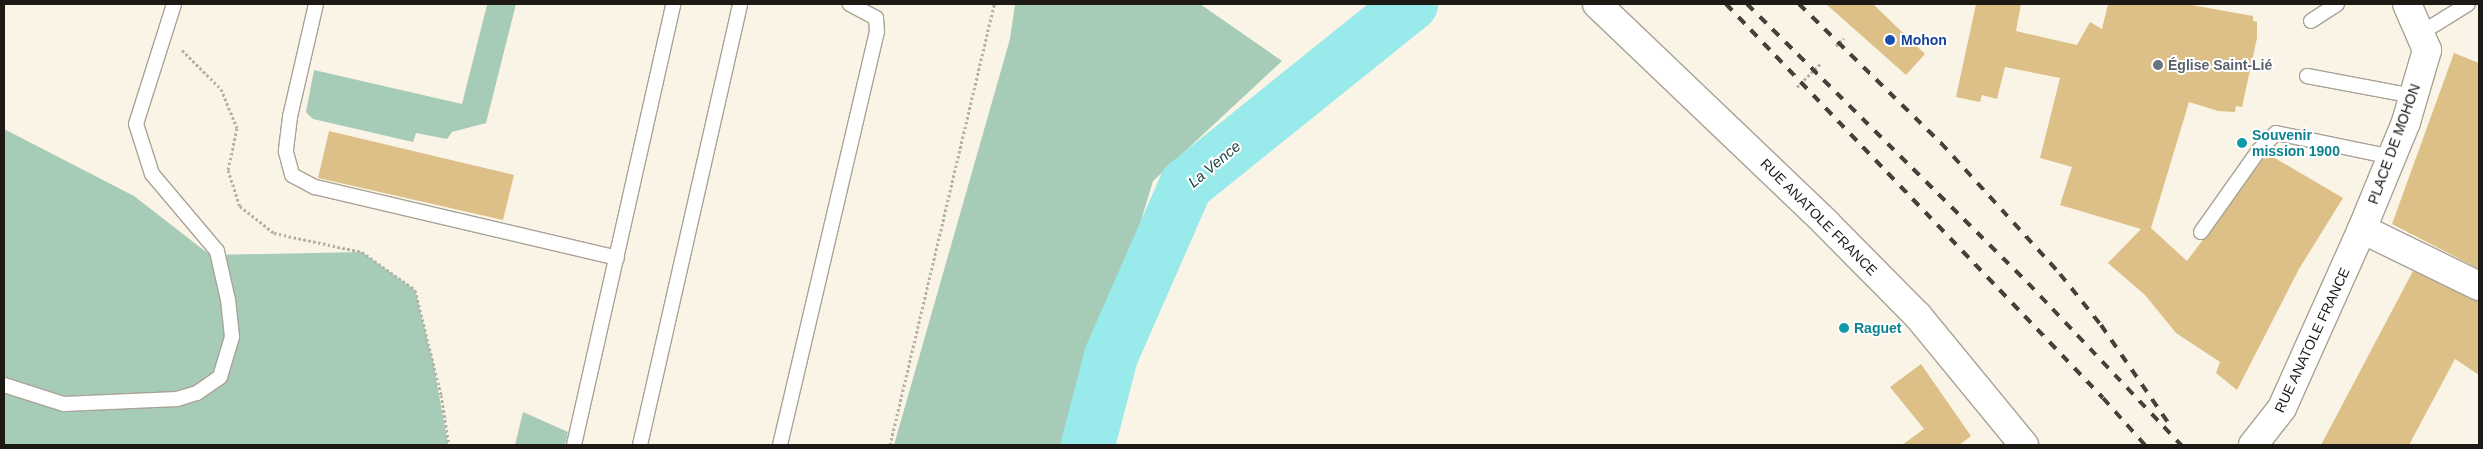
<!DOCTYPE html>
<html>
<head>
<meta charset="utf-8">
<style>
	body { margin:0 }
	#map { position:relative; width:2483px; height:449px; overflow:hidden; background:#faf4e7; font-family:Helvetica,sans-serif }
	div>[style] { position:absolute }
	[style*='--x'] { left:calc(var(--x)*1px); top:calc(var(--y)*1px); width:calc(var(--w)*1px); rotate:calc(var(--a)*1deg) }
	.green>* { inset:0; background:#a6cbb6 }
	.river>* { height:54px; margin:-27px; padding:0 27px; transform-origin:27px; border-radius:27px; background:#98eaeb }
	.building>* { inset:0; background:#ddc088 }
	.path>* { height:3px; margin-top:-1.5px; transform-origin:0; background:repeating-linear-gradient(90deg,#b5b0a6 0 2.5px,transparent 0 5px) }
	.roads { filter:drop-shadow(1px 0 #a9a296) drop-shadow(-1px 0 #a9a296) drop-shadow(0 1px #a9a296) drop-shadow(0 -1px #a9a296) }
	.lane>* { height:14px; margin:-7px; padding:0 7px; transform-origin:7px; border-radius:7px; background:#fff }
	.street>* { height:28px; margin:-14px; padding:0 14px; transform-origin:14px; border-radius:14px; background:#fff }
	.rail>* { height:4px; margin-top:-2px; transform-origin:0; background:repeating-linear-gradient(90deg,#44413b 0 9px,transparent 0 18px) }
	.dots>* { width:14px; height:14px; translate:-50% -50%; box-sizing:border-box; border:2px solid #fff; border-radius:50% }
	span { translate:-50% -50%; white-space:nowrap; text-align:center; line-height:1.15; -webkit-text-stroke:4px #fff; paint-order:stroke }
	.transit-label { font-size:14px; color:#164399; font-weight:700 }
	.left { translate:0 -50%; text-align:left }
	.worship-label { font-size:14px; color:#5b616d; font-weight:700 }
	.culture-label { font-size:14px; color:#0d838f; font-weight:700 }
	.street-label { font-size:14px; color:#1d1a16 }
	.water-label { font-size:15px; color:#1d4445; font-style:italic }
	.frame { position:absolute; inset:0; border:5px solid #1d1a16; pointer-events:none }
</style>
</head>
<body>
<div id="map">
	<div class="green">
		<div style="clip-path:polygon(516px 4px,486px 123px,452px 132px,447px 139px,416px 133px,413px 142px,313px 119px,306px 112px,314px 70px,462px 104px,487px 5px)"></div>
		<div style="clip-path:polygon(1015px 4px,1200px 4px,1282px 61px,1153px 181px,1073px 445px,894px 445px,1010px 39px)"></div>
		<div style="clip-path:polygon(4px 129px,134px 196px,210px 255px,362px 252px,415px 290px,434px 367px,448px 445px,4px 445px)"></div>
		<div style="clip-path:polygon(523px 412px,568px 432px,565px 445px,515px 445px)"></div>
	</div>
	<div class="river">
		<div style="--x:1088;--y:445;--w:92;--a:-75.5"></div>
		<div style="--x:1111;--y:356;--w:187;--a:-66.3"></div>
		<div style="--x:1186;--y:185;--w:289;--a:-38.8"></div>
	</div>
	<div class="building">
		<div style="clip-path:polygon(1826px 4px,1873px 4px,1925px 54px,1906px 75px)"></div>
		<div style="clip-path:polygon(1976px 4px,2021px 4px,2016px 31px,2077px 45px,2090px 22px,2102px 29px,2108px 4px,2186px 4px,2253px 16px,2253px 21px,2257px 22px,2257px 38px,2242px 107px,2236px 106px,2235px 112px,2218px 111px,2189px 102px,2151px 228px,2187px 261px,2263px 159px,2273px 157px,2343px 198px,2299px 269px,2237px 390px,2216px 373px,2220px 362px,2176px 333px,2145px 295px,2108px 263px,2141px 229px,2060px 205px,2072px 167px,2040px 158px,2060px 78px,2005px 67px,1997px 99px,1982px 95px,1980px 102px,1956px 97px)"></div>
		<div style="clip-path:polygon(2454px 53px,2479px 63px,2479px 269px,2392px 224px)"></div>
		<div style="clip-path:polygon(329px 131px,514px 175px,503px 220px,318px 178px)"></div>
		<div style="clip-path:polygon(2413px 271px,2479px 301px,2479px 375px,2455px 359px,2409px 445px,2321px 445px)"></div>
		<div style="clip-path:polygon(1921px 364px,1971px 436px,1959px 445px,1902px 445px,1924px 429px,1890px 387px)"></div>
	</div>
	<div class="path">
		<div style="--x:1836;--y:46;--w:11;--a:-45"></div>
		<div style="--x:182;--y:50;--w:55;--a:45"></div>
		<div style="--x:221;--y:89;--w:42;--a:67.7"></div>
		<div style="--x:237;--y:128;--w:43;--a:102.1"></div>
		<div style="--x:228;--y:170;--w:38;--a:72"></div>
		<div style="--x:240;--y:206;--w:43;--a:38.5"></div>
		<div style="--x:274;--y:233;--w:90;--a:12.2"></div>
		<div style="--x:362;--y:252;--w:65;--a:35.6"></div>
		<div style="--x:415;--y:290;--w:108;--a:76.1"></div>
		<div style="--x:441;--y:395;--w:51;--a:80.9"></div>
		<div style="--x:1797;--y:87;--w:34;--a:-45"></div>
		<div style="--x:890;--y:445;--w:453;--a:-76.7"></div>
	</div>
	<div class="roads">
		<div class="lane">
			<div style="--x:316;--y:4;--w:116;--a:103"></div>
			<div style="--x:290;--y:117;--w:35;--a:97"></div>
			<div style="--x:286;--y:152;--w:24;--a:75"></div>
			<div style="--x:292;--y:175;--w:26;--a:28"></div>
			<div style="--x:315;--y:187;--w:310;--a:13.2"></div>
			<div style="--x:2311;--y:21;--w:31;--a:-33"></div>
			<div style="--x:2421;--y:33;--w:55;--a:-31.7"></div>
			<div style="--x:2307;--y:76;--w:109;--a:10.6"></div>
			<div style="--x:2201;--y:232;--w:100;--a:-54.7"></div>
			<div style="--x:2259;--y:150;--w:24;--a:-45"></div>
			<div style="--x:2276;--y:133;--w:118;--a:11.7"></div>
			<div style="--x:4;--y:385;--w:63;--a:17.6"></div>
			<div style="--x:64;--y:404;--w:113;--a:-2.5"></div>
			<div style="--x:177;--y:399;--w:21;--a:-17"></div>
			<div style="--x:197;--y:393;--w:28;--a:-35"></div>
			<div style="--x:220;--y:377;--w:42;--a:-73.3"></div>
			<div style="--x:232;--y:337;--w:37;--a:-96"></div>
			<div style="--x:228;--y:300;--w:50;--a:-102.7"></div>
			<div style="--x:217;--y:251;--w:101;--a:-130.2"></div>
			<div style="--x:152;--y:174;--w:52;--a:-107.7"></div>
			<div style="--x:136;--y:124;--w:126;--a:-72.4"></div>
			<div style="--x:574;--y:445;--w:452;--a:-77.3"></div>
			<div style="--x:640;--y:445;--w:452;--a:-77.2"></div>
			<div style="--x:780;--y:445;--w:424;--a:-76.8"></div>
			<div style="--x:877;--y:32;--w:14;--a:-94"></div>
			<div style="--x:876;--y:18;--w:30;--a:-152"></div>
		</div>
		<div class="street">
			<div style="--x:1597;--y:4;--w:317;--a:43.7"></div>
			<div style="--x:1826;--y:223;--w:131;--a:45.3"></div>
			<div style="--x:1918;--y:316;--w:167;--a:50.6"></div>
			<div style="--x:2362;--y:229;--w:130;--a:26"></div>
			<div style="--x:2253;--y:445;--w:47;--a:-51.9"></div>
			<div style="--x:2282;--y:408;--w:196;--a:-65.9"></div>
			<div style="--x:2362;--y:229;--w:116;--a:-67.6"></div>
			<div style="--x:2406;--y:122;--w:75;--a:-73.7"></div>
			<div style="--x:2427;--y:50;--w:50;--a:-113.5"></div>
		</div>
	</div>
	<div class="rail">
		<div style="--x:1726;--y:4;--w:545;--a:46.26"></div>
		<div style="--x:2103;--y:398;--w:63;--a:48.2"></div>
		<div style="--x:1747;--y:4;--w:396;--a:44.8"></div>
		<div style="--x:2028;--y:283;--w:223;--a:46.6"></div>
		<div style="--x:1799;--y:4;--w:199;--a:44.4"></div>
		<div style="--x:1941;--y:143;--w:177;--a:47.7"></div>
		<div style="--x:2060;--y:274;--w:65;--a:51.2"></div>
		<div style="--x:2101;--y:325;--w:124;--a:55.5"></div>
	</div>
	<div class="dots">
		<div style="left:1890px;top:40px;background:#1a4fb4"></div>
		<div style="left:2158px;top:65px;background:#6b7280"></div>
		<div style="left:2242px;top:143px;background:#0f9aa8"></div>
		<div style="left:1844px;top:328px;background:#0f9aa8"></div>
	</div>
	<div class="transit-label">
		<span class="left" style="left:1901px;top:40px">Mohon</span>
	</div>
	<div class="worship-label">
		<span class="left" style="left:2168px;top:65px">Église Saint-Lié</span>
	</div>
	<div class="culture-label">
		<span class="left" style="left:2252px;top:143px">Souvenir<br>mission 1900</span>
		<span class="left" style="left:1854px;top:328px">Raguet</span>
	</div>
	<div class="street-label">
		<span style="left:2394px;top:144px;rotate:-70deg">PLACE DE MOHON</span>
		<span style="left:1819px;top:217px;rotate:45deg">RUE ANATOLE FRANCE</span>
		<span style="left:2312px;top:340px;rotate:-65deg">RUE ANATOLE FRANCE</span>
	</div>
	<div class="water-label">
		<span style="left:1214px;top:164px;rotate:-40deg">La Vence</span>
	</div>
	<div class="frame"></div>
</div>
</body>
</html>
